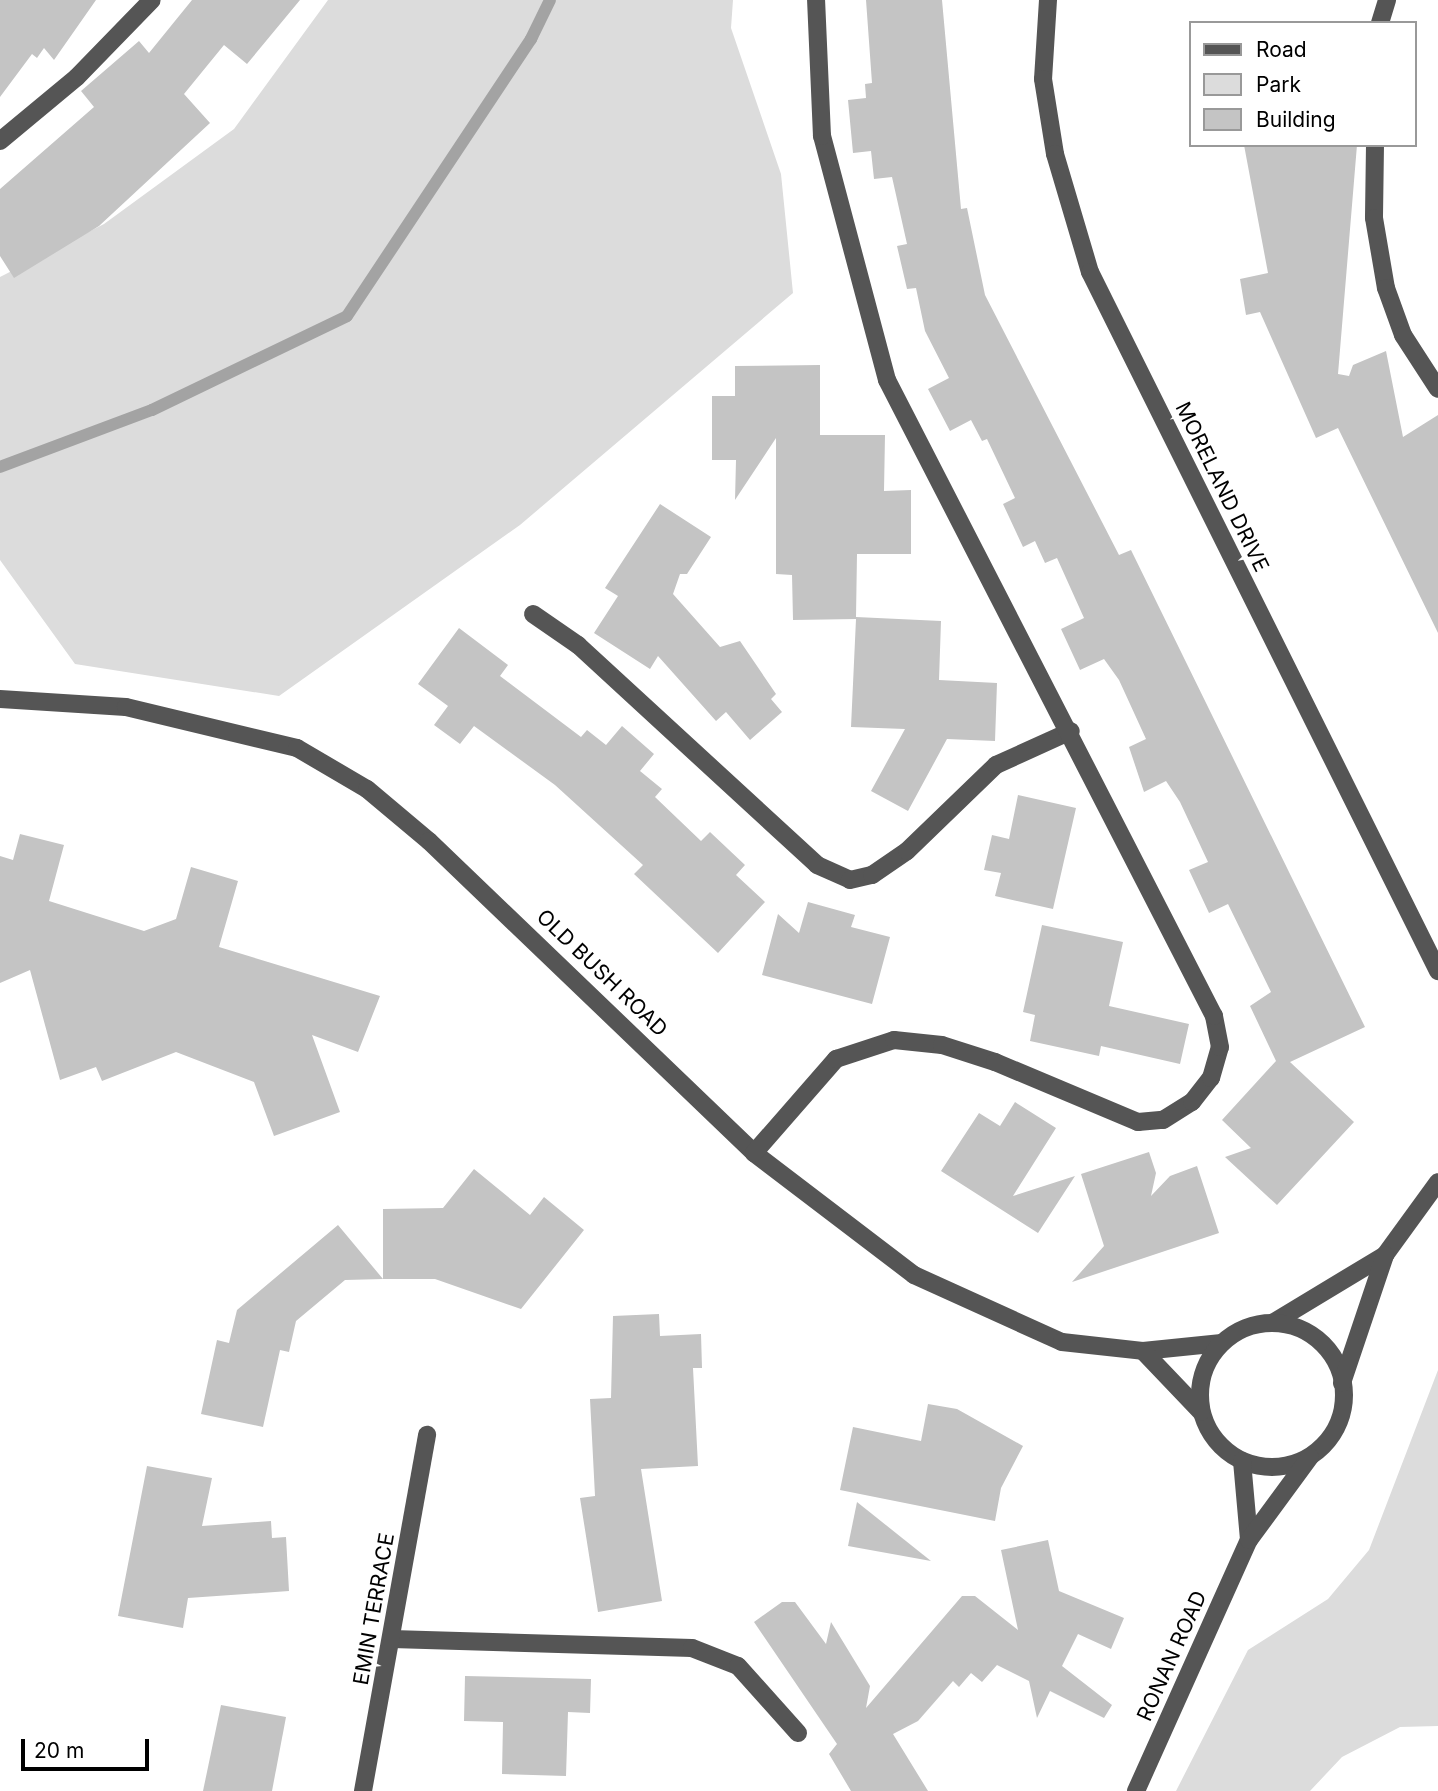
<!DOCTYPE html>
<html>
<head>
<meta charset="utf-8">
<style>
	body { margin:0 }
	#map { position:relative; width:1438px; height:1791px; overflow:hidden; background:#fff; font-family:Inter,sans-serif }
	div>[style] { position:absolute }
	[style*='--x'] { left:calc(var(--x)*1px); top:calc(var(--y)*1px); width:calc(var(--w)*1px); rotate:calc(var(--a)*1deg) }
	.green>* { inset:0; background:#dcdcdc }
	.stream>* { height:12px; margin:-6px; padding:0 6px; transform-origin:6px; border-radius:6px; background:#a3a3a3 }
	.building>* { inset:0; background:#c4c4c4 }
	.minor>* { height:18px; margin:-9px; padding:0 9px; transform-origin:9px; border-radius:9px; background:#555 }
	.minor>.ring { margin:-9px; padding:0; box-sizing:content-box; background:none; border:18px solid #555; border-radius:50% }
	span { translate:-50% -50%; white-space:nowrap; text-align:center; line-height:1.15; -webkit-text-stroke:7px #fff; paint-order:stroke }
	.street-label { font-size:21px; color:#000 }
	.legend { position:absolute; left:1189px; top:21px; width:228px; height:126px; box-sizing:border-box; background:#fff; border:2px solid #999; margin:0; padding:9px 12px; list-style:none; font-size:21px; color:#000 }
	.legend li { display:flex; align-items:center; gap:14px; height:35px }
	.legend b { width:35px; border:2px solid #999 }
	.scale { position:absolute; left:21px; top:1739px; width:128px; height:32px; box-sizing:border-box; border:4px solid #000; border-top:0; padding-left:9px; font-size:21px; line-height:24px; white-space:nowrap; color:#000; -webkit-text-stroke:5px #fff; paint-order:stroke }
</style>
</head>
<body>
<div id="map">
	<div class="green">
		<div style="clip-path:polygon(328px 0,733px 0,731px 28px,781px 174px,793px 293px,520px 525px,279px 696px,75px 664px,0 560px,0 277px,104px 224px,234px 129px)"></div>
		<div style="clip-path:polygon(1438px 1370px,1438px 1726px,1400px 1727px,1342px 1757px,1310px 1791px,1176px 1791px,1248px 1650px,1328px 1599px,1369px 1550px)"></div>
	</div>
	<div class="stream">
		<div style="--x:0;--y:467;--w:162;--a:-20.6"></div>
		<div style="--x:152;--y:410;--w:216;--a:-25.7"></div>
		<div style="--x:347;--y:316;--w:333;--a:-56.4"></div>
		<div style="--x:531;--y:39;--w:43;--a:-64"></div>
	</div>
	<div class="building">
		<div style="clip-path:polygon(0 0,96px 0,54px 60px,44px 48px,37px 58px,32px 54px,0 97px)"></div>
		<div style="clip-path:polygon(192px 0,300px 0,247px 64px,224px 45px,184px 94px,210px 123px,99px 226px,14px 278px,0 256px,0 189px,94px 107px,81px 91px,139px 41px,149px 53px)"></div>
		<div style="clip-path:polygon(866px 0,942px 0,961px 209px,967px 208px,985px 295px,1119px 555px,1131px 550px,1365px 1027px,1290px 1062px,1354px 1122px,1277px 1205px,1225px 1157px,1251px 1148px,1222px 1120px,1276px 1061px,1250px 1006px,1271px 992px,1228px 904px,1209px 913px,1189px 870px,1208px 862px,1180px 802px,1166px 781px,1144px 792px,1129px 747px,1146px 739px,1119px 680px,1104px 659px,1080px 670px,1061px 629px,1084px 618px,1057px 558px,1045px 563px,1035px 541px,1023px 547px,1003px 504px,1015px 498px,987px 439px,982px 441px,971px 420px,950px 431px,928px 389px,949px 378px,925px 331px,916px 288px,907px 289px,897px 246px,907px 244px,892px 177px,874px 179px,871px 151px,853px 153px,848px 100px,866px 98px,865px 84px,872px 83px)"></div>
		<div style="clip-path:polygon(1244px 145px,1357px 145px,1338px 374px,1349px 376px,1353px 365px,1386px 351px,1403px 437px,1438px 415px,1438px 633px,1338px 428px,1316px 438px,1260px 312px,1246px 315px,1240px 279px,1268px 273px)"></div>
		<div style="clip-path:polygon(820px 365px,820px 435px,885px 435px,884px 491px,911px 490px,911px 554px,857px 554px,856px 617px,941px 621px,939px 680px,997px 683px,995px 741px,947px 739px,908px 811px,871px 791px,905px 729px,851px 727px,856px 619px,793px 620px,792px 575px,776px 574px,776px 438px,735px 500px,736px 460px,712px 460px,712px 396px,735px 396px,735px 366px)"></div>
		<div style="clip-path:polygon(660px 504px,711px 537px,687px 574px,680px 574px,673px 594px,720px 647px,740px 641px,776px 694px,771px 699px,782px 712px,750px 740px,726px 712px,716px 721px,658px 656px,650px 669px,594px 633px,618px 596px,605px 588px)"></div>
		<div style="clip-path:polygon(459px 628px,508px 665px,500px 676px,581px 737px,587px 730px,606px 745px,622px 726px,654px 754px,640px 771px,662px 789px,655px 797px,701px 841px,710px 832px,745px 865px,736px 875px,765px 902px,718px 953px,634px 874px,643px 865px,555px 785px,474px 726px,460px 744px,434px 725px,448px 706px,418px 684px)"></div>
		<div style="clip-path:polygon(1018px 795px,1076px 808px,1053px 909px,995px 896px,1001px 873px,984px 870px,992px 835px,1009px 839px)"></div>
		<div style="clip-path:polygon(20px 834px,64px 845px,49px 901px,144px 931px,176px 919px,191px 867px,238px 881px,219px 947px,380px 996px,358px 1052px,312px 1035px,340px 1112px,274px 1136px,254px 1082px,176px 1052px,102px 1081px,96px 1067px,60px 1080px,30px 970px,0 983px,0 856px,13px 860px)"></div>
		<div style="clip-path:polygon(808px 902px,855px 915px,851px 927px,890px 937px,872px 1004px,762px 975px,778px 914px,799px 933px)"></div>
		<div style="clip-path:polygon(1042px 925px,1123px 942px,1109px 1006px,1189px 1024px,1180px 1064px,1101px 1046px,1099px 1056px,1030px 1041px,1035px 1015px,1023px 1012px)"></div>
		<div style="clip-path:polygon(1015px 1102px,1056px 1128px,1013px 1196px,1075px 1176px,1038px 1233px,941px 1171px,979px 1113px,1000px 1126px)"></div>
		<div style="clip-path:polygon(1149px 1152px,1156px 1173px,1151px 1196px,1170px 1176px,1197px 1166px,1219px 1233px,1072px 1282px,1104px 1246px,1081px 1174px)"></div>
		<div style="clip-path:polygon(474px 1169px,530px 1215px,544px 1197px,584px 1230px,521px 1309px,435px 1279px,383px 1279px,383px 1209px,443px 1208px)"></div>
		<div style="clip-path:polygon(338px 1225px,383px 1279px,345px 1280px,296px 1321px,289px 1352px,280px 1350px,263px 1427px,201px 1414px,217px 1340px,229px 1343px,237px 1310px)"></div>
		<div style="clip-path:polygon(659px 1314px,660px 1336px,701px 1334px,702px 1368px,693px 1368px,698px 1466px,641px 1469px,662px 1601px,598px 1612px,580px 1498px,595px 1496px,590px 1399px,611px 1398px,613px 1316px)"></div>
		<div style="clip-path:polygon(928px 1404px,957px 1409px,1023px 1446px,1001px 1488px,995px 1521px,840px 1490px,853px 1427px,921px 1441px)"></div>
		<div style="clip-path:polygon(147px 1466px,212px 1478px,202px 1526px,271px 1521px,272px 1538px,286px 1537px,289px 1591px,188px 1598px,183px 1628px,118px 1616px)"></div>
		<div style="clip-path:polygon(857px 1502px,931px 1561px,848px 1546px)"></div>
		<div style="clip-path:polygon(1048px 1540px,1059px 1591px,1124px 1618px,1111px 1649px,1078px 1634px,1062px 1666px,1112px 1705px,1104px 1718px,1050px 1691px,1037px 1718px,1029px 1681px,997px 1665px,982px 1682px,971px 1673px,959px 1687px,953px 1681px,918px 1721px,893px 1734px,928px 1791px,851px 1791px,829px 1754px,837px 1744px,754px 1622px,782px 1602px,795px 1602px,826px 1644px,831px 1622px,870px 1686px,866px 1708px,962px 1596px,975px 1596px,1018px 1630px,1001px 1550px)"></div>
		<div style="clip-path:polygon(465px 1676px,591px 1679px,590px 1713px,568px 1712px,566px 1776px,502px 1774px,503px 1722px,464px 1721px)"></div>
		<div style="clip-path:polygon(221px 1705px,286px 1717px,272px 1791px,203px 1791px)"></div>
	</div>
	<div class="minor">
		<div style="--x:1048;--y:0;--w:79;--a:93.6"></div>
		<div style="--x:1043;--y:79;--w:76;--a:80.9"></div>
		<div style="--x:1055;--y:154;--w:123;--a:73.5"></div>
		<div style="--x:1090;--y:272;--w:781;--a:63.53"></div>
		<div style="--x:1380;--y:23;--w:24;--a:-73"></div>
		<div style="--x:0;--y:141;--w:100;--a:-39.7"></div>
		<div style="--x:77;--y:77;--w:107;--a:-45.8"></div>
		<div style="--x:1375;--y:145;--w:73;--a:90.8"></div>
		<div style="--x:1374;--y:218;--w:71;--a:80.3"></div>
		<div style="--x:1386;--y:288;--w:50;--a:70.1"></div>
		<div style="--x:1403;--y:335;--w:64;--a:57.1"></div>
		<div style="--x:533;--y:614;--w:55;--a:34.6"></div>
		<div style="--x:578;--y:645;--w:325;--a:42.6"></div>
		<div style="--x:817;--y:865;--w:36;--a:24"></div>
		<div style="--x:850;--y:880;--w:23;--a:-13"></div>
		<div style="--x:872;--y:875;--w:42;--a:-34.4"></div>
		<div style="--x:907;--y:851;--w:124;--a:-44"></div>
		<div style="--x:996;--y:765;--w:82;--a:-24.4"></div>
		<div style="--x:0;--y:699;--w:126;--a:3.6"></div>
		<div style="--x:126;--y:707;--w:176;--a:13.5"></div>
		<div style="--x:297;--y:748;--w:81;--a:30.4"></div>
		<div style="--x:367;--y:789;--w:81;--a:40"></div>
		<div style="--x:429;--y:841;--w:451;--a:43.8"></div>
		<div style="--x:754;--y:1153;--w:201;--a:37.3"></div>
		<div style="--x:914;--y:1275;--w:162;--a:24.4"></div>
		<div style="--x:1062;--y:1342;--w:81;--a:6.3"></div>
		<div style="--x:1143;--y:1351;--w:79;--a:-5.8"></div>
		<div style="--x:754;--y:1153;--w:125;--a:-48.9"></div>
		<div style="--x:836;--y:1059;--w:61;--a:-18.1"></div>
		<div style="--x:894;--y:1040;--w:48;--a:5.9"></div>
		<div style="--x:942;--y:1045;--w:56;--a:17.8"></div>
		<div style="--x:995;--y:1062;--w:155;--a:22.8"></div>
		<div style="--x:1138;--y:1122;--w:25;--a:-5"></div>
		<div style="--x:1163;--y:1120;--w:34;--a:-32"></div>
		<div style="--x:1192;--y:1102;--w:31;--a:-52"></div>
		<div style="--x:1211;--y:1078;--w:32;--a:-74"></div>
		<div style="--x:1220;--y:1047;--w:32;--a:-101"></div>
		<div style="--x:1214;--y:1016;--w:715;--a:-117.21"></div>
		<div style="--x:887;--y:380;--w:253;--a:-104.9"></div>
		<div style="--x:822;--y:136;--w:136;--a:-92.5"></div>
		<div style="--x:1274;--y:1322;--w:130;--a:-31.1"></div>
		<div style="--x:1385;--y:1255;--w:90;--a:-54"></div>
		<div class="ring" style="left:1200px;top:1323px;width:126px;height:126px"></div>
		<div style="--x:1143;--y:1351;--w:84;--a:46.4"></div>
		<div style="--x:1342;--y:1383;--w:135;--a:-71.4"></div>
		<div style="--x:1242;--y:1461;--w:79;--a:84.9"></div>
		<div style="--x:392;--y:1639;--w:300;--a:1.7"></div>
		<div style="--x:692;--y:1648;--w:49;--a:21.4"></div>
		<div style="--x:738;--y:1666;--w:90;--a:48.2"></div>
		<div style="--x:363;--y:1791;--w:362;--a:-79.8"></div>
		<div style="--x:1136;--y:1791;--w:275;--a:-65.8"></div>
		<div style="--x:1249;--y:1540;--w:103;--a:-53.7"></div>
	</div>
	<div class="street-label">
		<span style="left:1222px;top:487px;rotate:64deg">MORELAND DRIVE</span>
		<span style="left:602px;top:973px;rotate:44deg">OLD BUSH ROAD</span>
		<span style="left:374px;top:1609px;rotate:-80deg">EMIN TERRACE</span>
		<span style="left:1172px;top:1656px;rotate:-66deg">RONAN ROAD</span>
	</div>
	<ul class="legend">
	<li><b style="height:9px;background:#555"></b>Road</li>
	<li><b style="height:19px;background:#dcdcdc"></b>Park</li>
	<li><b style="height:19px;background:#c4c4c4"></b>Building</li>
	</ul>
	<div class="scale">20 m</div>
</div>
</body>
</html>
